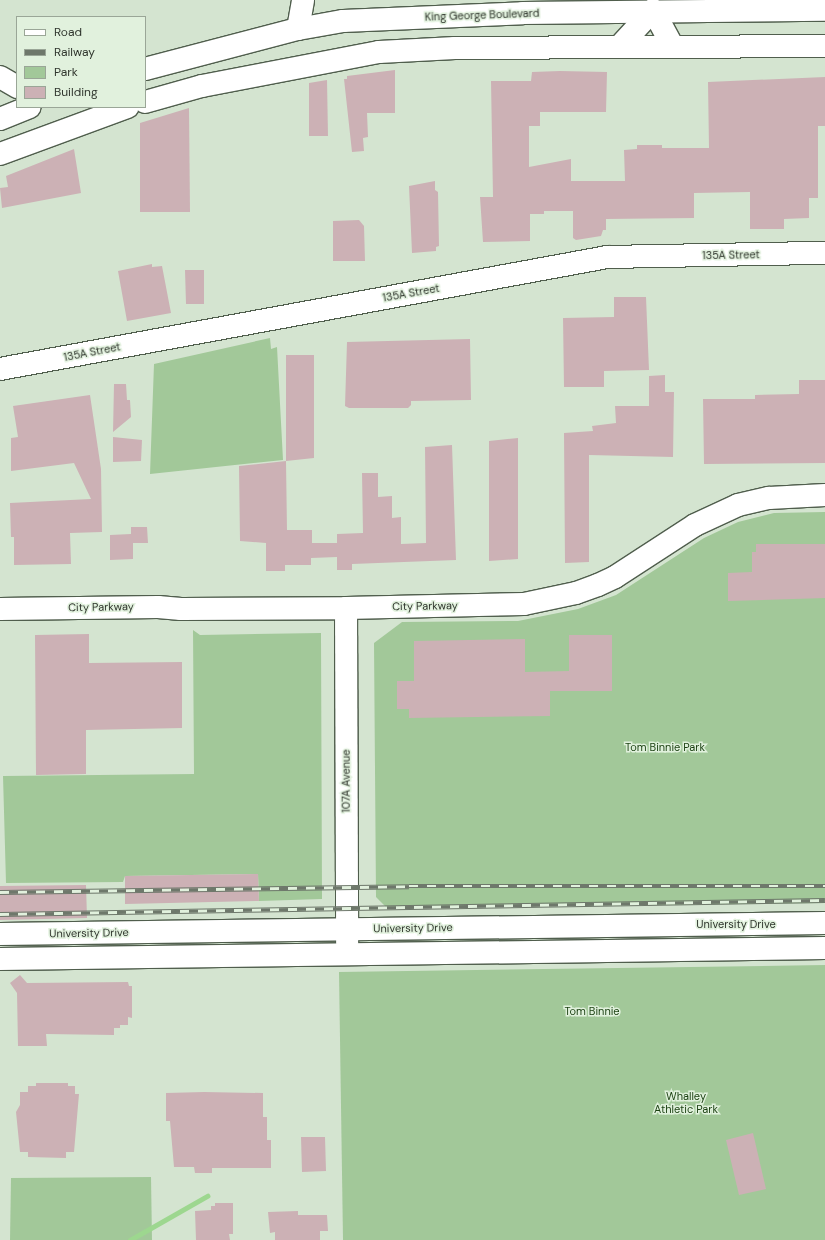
<!DOCTYPE html>
<html>
<head>
<meta charset="utf-8">
<style>
	body { margin:0 }
	#map { position:relative; width:825px; height:1240px; overflow:hidden; background:#d4e4d0; font-family:"DM Sans",sans-serif }
	div>[style] { position:absolute }
	[style*='--x'] { left:calc(var(--x)*1px); top:calc(var(--y)*1px); width:calc(var(--w)*1px); rotate:calc(var(--a)*1deg) }
	.green>* { inset:0; background:#a2c899 }
	.stream>* { height:4.5px; margin:-2.25px; padding:0 2.25px; transform-origin:2.25px; border-radius:2.25px; background:#9dd78f }
	.building>* { inset:0; background:#ccb1b5 }
	.roads { filter:drop-shadow(1px 0 #505e4d) drop-shadow(-1px 0 #505e4d) drop-shadow(0 1px #505e4d) drop-shadow(0 -1px #505e4d) }
	.secondary>* { height:22px; margin:-11px; padding:0 11px; transform-origin:11px; border-radius:11px; background:#fff }
	.primary>* { height:22px; margin:-11px; padding:0 11px; transform-origin:11px; border-radius:11px; background:#fff }
	.rail>* { height:4.5px; margin-top:-2.25px; transform-origin:0; background:repeating-linear-gradient(90deg,#e1f1dd 0 9px,#6e786b 0 18px); box-sizing:border-box; border-block:1px solid #6e786b }
	span { translate:-50% -50%; white-space:nowrap; text-align:center; line-height:1.15; -webkit-text-stroke:3px #e1f1dd; paint-order:stroke }
	.street-label { font-size:11px; color:#30362e }
	.park-label { font-size:11px; color:#193f10 }
	.legend { position:absolute; left:16px; top:16px; width:130px; height:92px; box-sizing:border-box; background:#e1f1dd; border:1px solid #9aa697; margin:0; padding:5px 7px; list-style:none; font-size:12px; color:#30362e }
	.legend li { display:flex; align-items:center; gap:8px; height:20px }
	.legend b { width:20px; border:1px solid #9aa697 }
</style>
</head>
<body>
<div id="map">
	<div class="green">
		<div style="clip-path:polygon(270px 338px,271px 349px,277px 347px,283px 460px,150px 474px,154px 364px)"></div>
		<div style="clip-path:polygon(825px 512px,825px 903px,387px 908px,376px 897px,374px 643px,402px 622px,518px 621px,578px 609px,616px 595px,704px 538px,738px 522px,774px 513px)"></div>
		<div style="clip-path:polygon(193px 630px,200px 635px,321px 633px,322px 899px,259px 901px,258px 874px,125px 876px,123px 882px,6px 883px,3px 776px,194px 774px)"></div>
		<div style="clip-path:polygon(825px 965px,825px 1240px,343px 1240px,339px 972px)"></div>
		<div style="clip-path:polygon(151px 1177px,152px 1240px,10px 1240px,11px 1178px)"></div>
	</div>
	<div class="stream">
		<div style="--x:130;--y:1240;--w:89;--a:-29.7"></div>
	</div>
	<div class="building">
		<div style="clip-path:polygon(395px 70px,395px 113px,367px 113px,368px 137px,363px 138px,364px 151px,352px 152px,344px 79px,347px 79px,347px 76px)"></div>
		<div style="clip-path:polygon(560px 71px,607px 72px,606px 112px,540px 112px,540px 126px,529px 126px,529px 167px,571px 159px,571px 181px,625px 181px,624px 150px,637px 149px,637px 145px,662px 145px,662px 148px,709px 148px,708px 82px,825px 77px,825px 126px,818px 126px,818px 198px,809px 198px,809px 218px,784px 219px,784px 229px,750px 229px,750px 192px,694px 193px,694px 218px,606px 219px,606px 230px,603px 230px,601px 236px,576px 240px,573px 238px,573px 211px,544px 211px,544px 214px,530px 214px,530px 241px,483px 242px,480px 197px,493px 197px,491px 81px,531px 81px,532px 72px)"></div>
		<div style="clip-path:polygon(327px 80px,328px 136px,309px 136px,309px 83px)"></div>
		<div style="clip-path:polygon(189px 108px,190px 212px,140px 212px,140px 123px)"></div>
		<div style="clip-path:polygon(74px 149px,81px 193px,2px 208px,0 188px,8px 187px,6px 176px)"></div>
		<div style="clip-path:polygon(435px 181px,435px 190px,438px 192px,439px 246px,436px 247px,436px 251px,412px 253px,409px 186px)"></div>
		<div style="clip-path:polygon(359px 220px,364px 226px,365px 261px,333px 261px,333px 221px)"></div>
		<div style="clip-path:polygon(152px 264px,152px 267px,162px 266px,171px 313px,127px 321px,118px 271px)"></div>
		<div style="clip-path:polygon(185px 270px,204px 270px,204px 304px,186px 304px)"></div>
		<div style="clip-path:polygon(614px 297px,646px 297px,649px 370px,604px 371px,604px 387px,564px 387px,563px 318px,614px 317px)"></div>
		<div style="clip-path:polygon(470px 339px,471px 400px,411px 401px,411px 405px,408px 408px,349px 408px,345px 406px,347px 342px)"></div>
		<div style="clip-path:polygon(286px 355px,314px 355px,314px 458px,286px 461px)"></div>
		<div style="clip-path:polygon(665px 375px,665px 392px,674px 392px,673px 457px,589px 455px,589px 562px,565px 563px,564px 433px,593px 431px,592px 426px,616px 423px,615px 406px,649px 406px,649px 376px)"></div>
		<div style="clip-path:polygon(799px 380px,825px 380px,825px 463px,704px 464px,703px 399px,755px 399px,755px 395px,799px 394px)"></div>
		<div style="clip-path:polygon(114px 384px,126px 384px,127px 400px,130px 400px,131px 417px,113px 432px)"></div>
		<div style="clip-path:polygon(90px 395px,101px 469px,102px 532px,70px 533px,71px 564px,14px 565px,14px 537px,11px 537px,10px 503px,91px 499px,74px 463px,11px 471px,11px 438px,18px 437px,13px 406px)"></div>
		<div style="clip-path:polygon(113px 437px,142px 440px,141px 461px,113px 462px)"></div>
		<div style="clip-path:polygon(518px 438px,518px 559px,489px 561px,489px 441px)"></div>
		<div style="clip-path:polygon(452px 445px,456px 560px,352px 564px,352px 570px,337px 570px,337px 557px,311px 558px,311px 565px,285px 565px,285px 571px,266px 571px,266px 543px,240px 541px,239px 466px,286px 461px,287px 530px,312px 530px,312px 543px,337px 543px,337px 534px,363px 533px,362px 473px,378px 473px,378px 497px,392px 496px,392px 518px,401px 517px,401px 544px,426px 543px,425px 447px)"></div>
		<div style="clip-path:polygon(131px 527px,147px 527px,148px 543px,133px 543px,133px 559px,110px 560px,110px 535px,131px 534px)"></div>
		<div style="clip-path:polygon(756px 544px,825px 544px,825px 598px,728px 601px,728px 573px,752px 572px,752px 552px,756px 552px)"></div>
		<div style="clip-path:polygon(89px 634px,89px 663px,182px 662px,182px 728px,86px 730px,86px 774px,36px 775px,35px 635px)"></div>
		<div style="clip-path:polygon(569px 635px,612px 635px,612px 691px,550px 691px,550px 716px,409px 718px,409px 709px,397px 709px,397px 681px,414px 681px,414px 641px,525px 639px,525px 672px,569px 671px)"></div>
		<div style="clip-path:polygon(258px 874px,259px 901px,125px 904px,125px 876px)"></div>
		<div style="clip-path:polygon(86px 885px,87px 918px,0 920px,0 886px)"></div>
		<div style="clip-path:polygon(20px 975px,27px 983px,128px 982px,129px 986px,132px 986px,132px 1018px,128px 1017px,128px 1025px,120px 1025px,120px 1028px,114px 1028px,114px 1035px,46px 1034px,47px 1046px,18px 1046px,17px 993px,10px 983px)"></div>
		<div style="clip-path:polygon(36px 1083px,68px 1083px,68px 1086px,75px 1086px,75px 1094px,79px 1094px,74px 1152px,66px 1152px,66px 1158px,28px 1157px,28px 1152px,20px 1152px,16px 1112px,20px 1105px,20px 1092px,28px 1092px,28px 1086px,36px 1086px)"></div>
		<div style="clip-path:polygon(204px 1092px,263px 1093px,263px 1117px,267px 1117px,267px 1140px,271px 1140px,271px 1168px,212px 1168px,212px 1173px,195px 1173px,194px 1167px,174px 1167px,170px 1121px,166px 1121px,166px 1093px)"></div>
		<div style="clip-path:polygon(753px 1133px,766px 1189px,739px 1195px,726px 1140px)"></div>
		<div style="clip-path:polygon(301px 1137px,325px 1137px,326px 1171px,302px 1172px)"></div>
		<div style="clip-path:polygon(215px 1203px,233px 1203px,233px 1234px,229px 1234px,230px 1240px,196px 1240px,195px 1211px,211px 1210px,211px 1206px,215px 1206px)"></div>
		<div style="clip-path:polygon(298px 1211px,298px 1215px,327px 1215px,328px 1231px,320px 1231px,320px 1240px,275px 1240px,275px 1232px,270px 1233px,268px 1212px)"></div>
	</div>
	<div class="roads">
		<div class="secondary">
			<div style="--x:298;--y:29;--w:29;--a:-80"></div>
			<div style="--x:0;--y:369;--w:617;--a:-10.45"></div>
			<div style="--x:607;--y:257;--w:218;--a:-1.1"></div>
			<div style="--x:346;--y:608;--w:335;--a:89.8"></div>
			<div style="--x:0;--y:609;--w:158;--a:-0.7"></div>
			<div style="--x:158;--y:607;--w:23;--a:5"></div>
			<div style="--x:181;--y:609;--w:165;--a:-0.3"></div>
			<div style="--x:346;--y:608;--w:178;--a:-1.3"></div>
			<div style="--x:524;--y:604;--w:53;--a:-11.9"></div>
			<div style="--x:576;--y:593;--w:23;--a:-20"></div>
			<div style="--x:598;--y:585;--w:19;--a:-25"></div>
			<div style="--x:615;--y:577;--w:95;--a:-33"></div>
			<div style="--x:695;--y:525;--w:47;--a:-24.9"></div>
			<div style="--x:738;--y:505;--w:32;--a:-13"></div>
			<div style="--x:769;--y:498;--w:56;--a:-3.1"></div>
			<div style="--x:0;--y:934;--w:825;--a:-0.76"></div>
			<div style="--x:0;--y:959;--w:825;--a:-0.76"></div>
		</div>
		<div class="primary">
			<div style="--x:619;--y:47;--w:50;--a:-47.4"></div>
			<div style="--x:653;--y:10;--w:42;--a:61.6"></div>
			<div style="--x:145;--y:69;--w:158;--a:-14.7"></div>
			<div style="--x:298;--y:29;--w:46;--a:-10.1"></div>
			<div style="--x:343;--y:21;--w:180;--a:-2.5"></div>
			<div style="--x:523;--y:13;--w:302;--a:-0.6"></div>
			<div style="--x:0;--y:77;--w:20;--a:30"></div>
			<div style="--x:145;--y:102;--w:59;--a:-15.7"></div>
			<div style="--x:202;--y:86;--w:180;--a:-10.9"></div>
			<div style="--x:379;--y:52;--w:76;--a:-3"></div>
			<div style="--x:455;--y:48;--w:370;--a:-0.3"></div>
			<div style="--x:0;--y:119;--w:32;--a:-22"></div>
			<div style="--x:0;--y:154;--w:136;--a:-20.2"></div>
		</div>
	</div>
	<div class="rail">
		<div style="--x:0;--y:892;--w:409;--a:-0.8"></div>
		<div style="--x:409;--y:886;--w:416;--a:0"></div>
		<div style="--x:0;--y:914;--w:825;--a:-0.97"></div>
	</div>
	<div class="street-label">
		<span style="left:482px;top:15px;rotate:-2deg">King George Boulevard</span>
		<span style="left:731px;top:255px;rotate:-1deg">135A Street</span>
		<span style="left:411px;top:293px;rotate:-10deg">135A Street</span>
		<span style="left:92px;top:352px;rotate:-11deg">135A Street</span>
		<span style="left:425px;top:606px;rotate:-1deg">City Parkway</span>
		<span style="left:101px;top:607px;rotate:-1deg">City Parkway</span>
		<span style="left:346px;top:781px;rotate:-90deg">107A Avenue</span>
		<span style="left:736px;top:924px">University Drive</span>
		<span style="left:413px;top:928px;rotate:-1deg">University Drive</span>
		<span style="left:89px;top:933px;rotate:-1deg">University Drive</span>
	</div>
	<div class="park-label">
		<span style="left:665px;top:747px">Tom Binnie Park</span>
		<span style="left:592px;top:1011px">Tom Binnie</span>
		<span style="left:686px;top:1103px">Whalley<br>Athletic Park</span>
	</div>
	<ul class="legend">
	<li><b style="height:5px;background:#fff"></b>Road</li>
	<li><b style="height:5px;background:#6e786b"></b>Railway</li>
	<li><b style="height:11px;background:#a2c899"></b>Park</li>
	<li><b style="height:11px;background:#ccb1b5"></b>Building</li>
	</ul>
</div>
</body>
</html>
